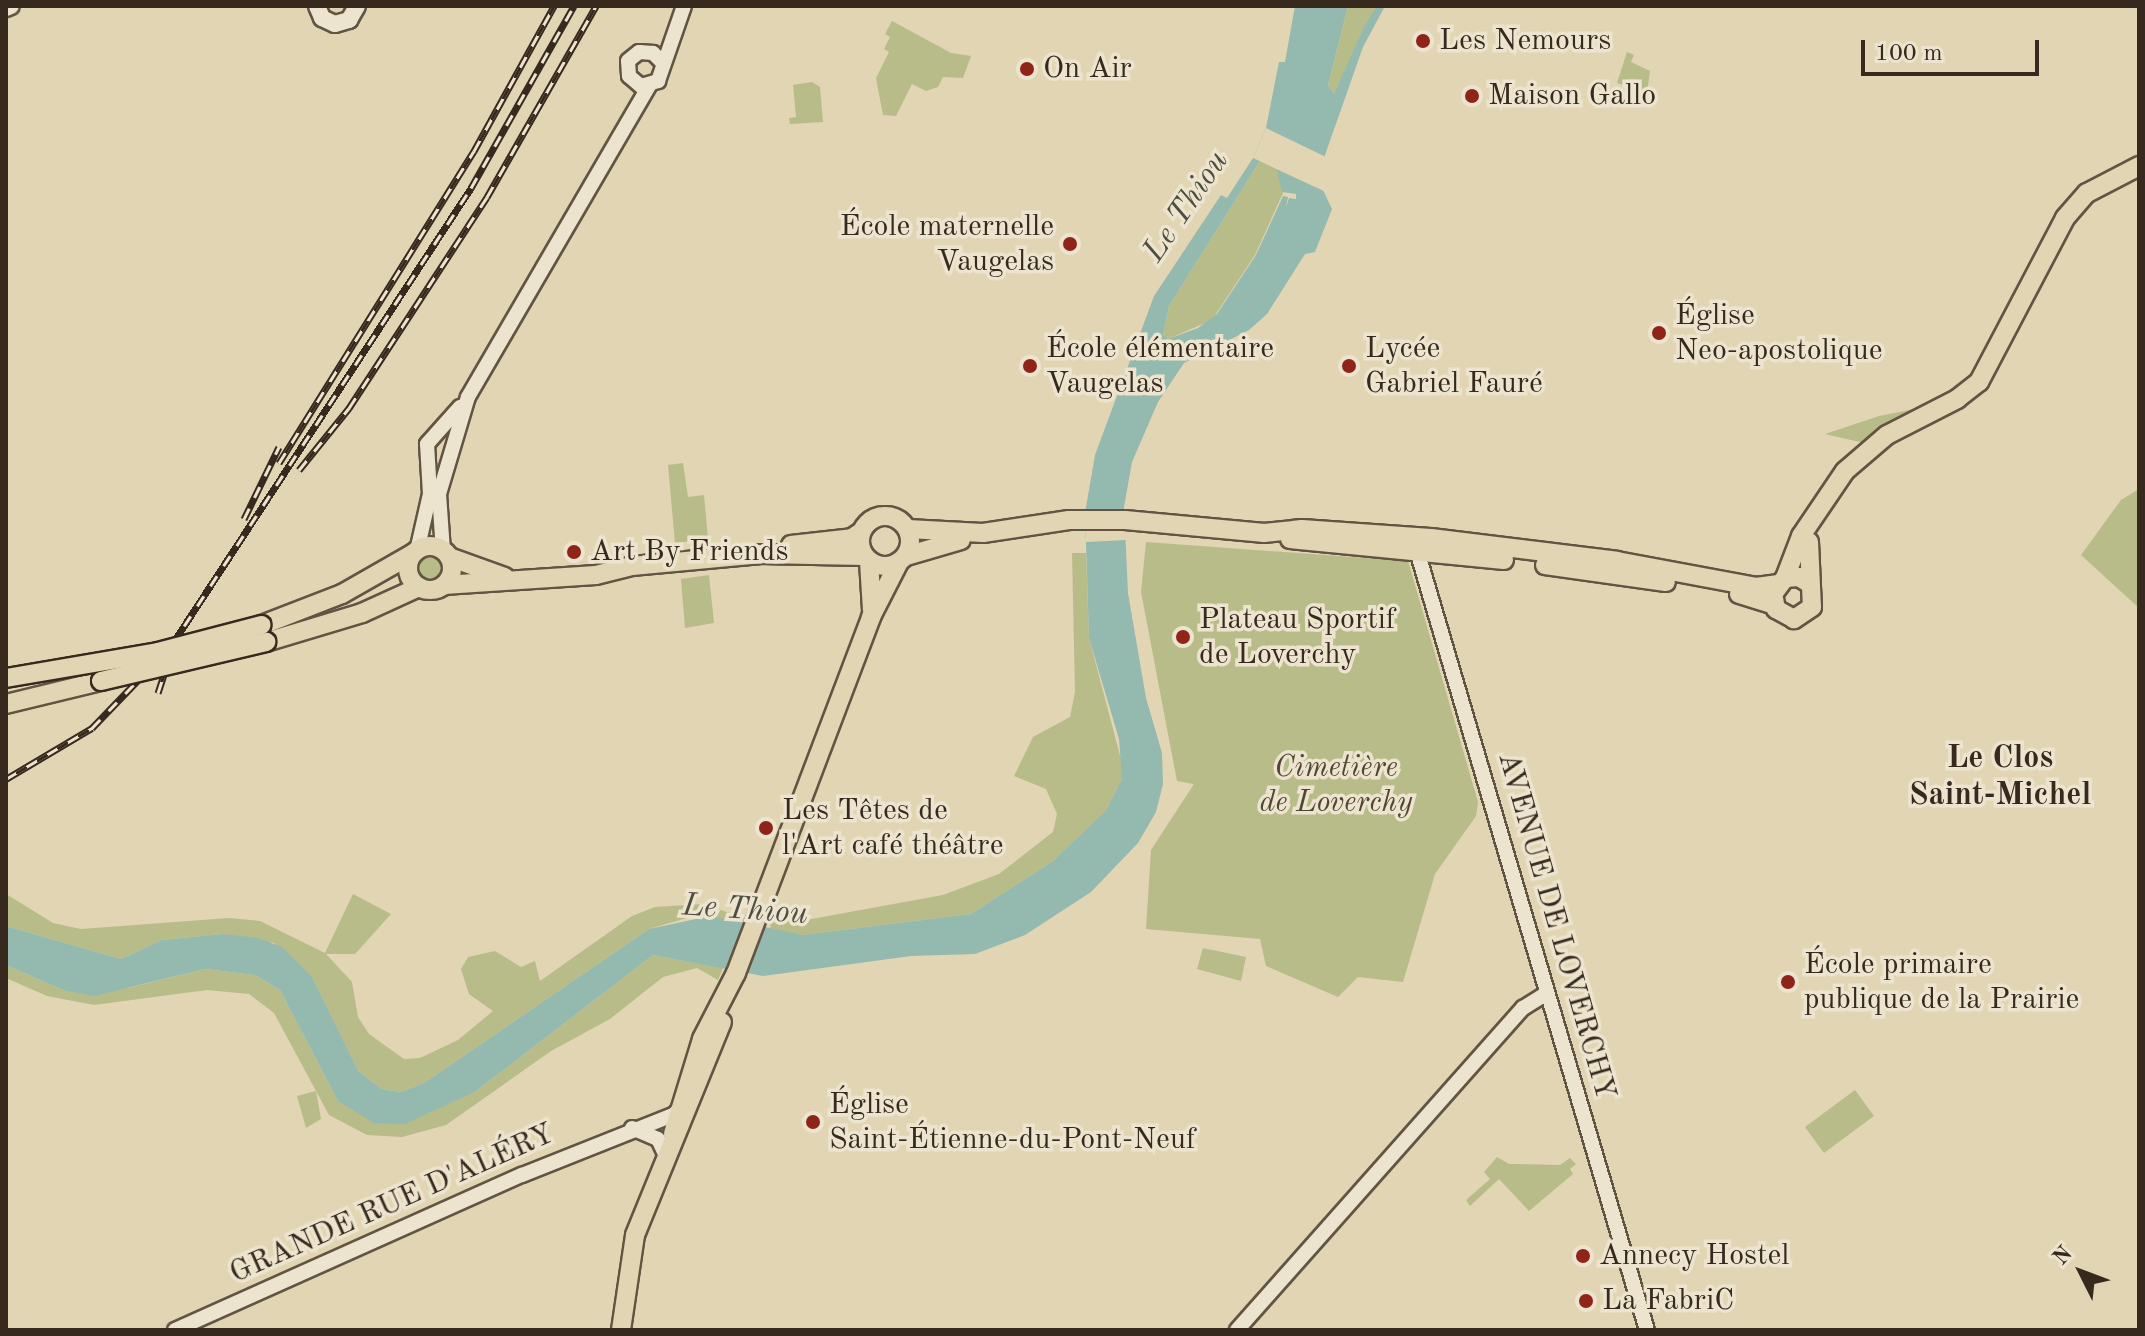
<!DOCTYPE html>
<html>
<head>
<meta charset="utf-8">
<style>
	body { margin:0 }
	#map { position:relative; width:2145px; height:1336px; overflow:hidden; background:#e1d5b3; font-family:"Old Standard TT",serif }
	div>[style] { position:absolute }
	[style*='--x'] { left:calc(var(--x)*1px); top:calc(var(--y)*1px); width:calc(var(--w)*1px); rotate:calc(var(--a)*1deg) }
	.green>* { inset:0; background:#b7bc89 }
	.round { border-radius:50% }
	.water>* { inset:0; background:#94b9ae }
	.pier>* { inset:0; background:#e1d5b3 }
	.roads { filter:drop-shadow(2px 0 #625443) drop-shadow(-2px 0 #625443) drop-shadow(0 2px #625443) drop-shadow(0 -2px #625443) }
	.tertiary>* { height:14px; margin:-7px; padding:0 7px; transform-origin:7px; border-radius:7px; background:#ece4ce }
	.secondary>* { height:16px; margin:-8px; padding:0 8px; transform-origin:8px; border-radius:8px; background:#ece4ce }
	.primary>* { height:18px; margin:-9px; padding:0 9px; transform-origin:9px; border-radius:9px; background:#e1d5b3 }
	.primary>.ring { margin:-9px; padding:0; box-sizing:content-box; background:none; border:18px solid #e1d5b3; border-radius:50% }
	.trunk>* { height:18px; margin:-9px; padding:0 9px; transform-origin:9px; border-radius:9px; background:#e1d5b3 }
	.rail>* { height:7px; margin-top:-3.5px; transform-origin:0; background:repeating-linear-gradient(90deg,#ece4ce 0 12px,#37291e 0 24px); box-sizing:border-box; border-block:2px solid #37291e }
	.bridges { filter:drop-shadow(2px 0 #37291e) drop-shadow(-2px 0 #37291e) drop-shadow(0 2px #37291e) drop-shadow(0 -2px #37291e) }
	.primary-bridge>* { height:18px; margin:-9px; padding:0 9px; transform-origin:9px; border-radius:9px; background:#e1d5b3 }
	.dots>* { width:22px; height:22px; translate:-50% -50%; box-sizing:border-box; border:4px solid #ece4ce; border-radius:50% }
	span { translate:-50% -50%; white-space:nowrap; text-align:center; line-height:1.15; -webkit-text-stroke:7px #ece4ce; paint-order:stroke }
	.poi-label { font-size:30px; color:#37291e }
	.left { translate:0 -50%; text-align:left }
	.right { translate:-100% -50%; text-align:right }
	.park-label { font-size:30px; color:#514633; font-style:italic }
	.street-label { font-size:30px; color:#37291e }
	.water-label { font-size:32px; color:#4e4d42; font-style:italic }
	.neighbourhood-label { font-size:32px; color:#37291e; font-weight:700 }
	.frame { position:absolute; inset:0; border:8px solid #37291e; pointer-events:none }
	.north { position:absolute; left:2041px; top:1232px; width:80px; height:80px; -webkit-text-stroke:6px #ece4ce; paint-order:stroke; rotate:312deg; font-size:22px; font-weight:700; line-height:32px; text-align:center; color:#37291e }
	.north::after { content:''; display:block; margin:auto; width:28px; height:36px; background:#37291e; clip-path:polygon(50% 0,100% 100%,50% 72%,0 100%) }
	.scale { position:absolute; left:1861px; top:40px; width:178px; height:36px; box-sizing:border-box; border:4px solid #37291e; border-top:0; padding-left:10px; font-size:24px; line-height:28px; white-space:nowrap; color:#37291e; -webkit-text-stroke:6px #ece4ce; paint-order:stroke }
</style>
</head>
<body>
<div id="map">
	<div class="green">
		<div style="clip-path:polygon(1348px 6px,1377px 6px,1334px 94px,1328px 85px)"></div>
		<div style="clip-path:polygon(892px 21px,951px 53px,971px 56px,963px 78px,943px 77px,938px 87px,926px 91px,912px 84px,896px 116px,883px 115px,876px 78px,889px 52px,884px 49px,890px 37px,885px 34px)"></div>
		<div style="clip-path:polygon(1627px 52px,1634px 55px,1631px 62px,1650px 71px,1647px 93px,1639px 96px,1638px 90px,1617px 83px)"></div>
		<div style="clip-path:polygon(812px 82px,820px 87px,823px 122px,790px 124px,789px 118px,796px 117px,793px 85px)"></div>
		<div style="clip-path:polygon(1260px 161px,1276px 168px,1283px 193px,1255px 255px,1212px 320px,1168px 339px,1163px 335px,1169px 306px)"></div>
		<div style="clip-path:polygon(1914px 409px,1864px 443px,1825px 434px,1879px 416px)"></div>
		<div style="clip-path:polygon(683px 463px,688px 497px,704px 495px,708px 539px,675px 543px,668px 465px)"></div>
		<div style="clip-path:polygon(2139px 489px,2139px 608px,2081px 555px,2121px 500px)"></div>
		<div style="clip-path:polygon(1146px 542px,1408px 561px,1478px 802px,1476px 816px,1435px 874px,1403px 982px,1358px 977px,1338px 997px,1266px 966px,1260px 939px,1146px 929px,1151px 850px,1194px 784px,1177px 781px,1141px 592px)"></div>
		<div style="clip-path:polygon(1072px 553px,1086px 553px,1089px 638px,1122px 763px,1122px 779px,1106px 810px,1053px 861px,971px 914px,803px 935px,770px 932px,771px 918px,806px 920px,943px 895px,999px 874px,1053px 832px,1057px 814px,1046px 789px,1014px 776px,1033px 737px,1070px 717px,1075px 692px)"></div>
		<div class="round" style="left:416px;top:554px;width:28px;height:28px"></div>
		<div style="clip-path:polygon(709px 575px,714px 623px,685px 628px,681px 579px)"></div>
		<div style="clip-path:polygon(6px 894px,53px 923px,81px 929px,229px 918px,260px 921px,325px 953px,353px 894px,391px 914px,355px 954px,326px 954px,352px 982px,358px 1017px,369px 1034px,404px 1059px,420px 1058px,458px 1040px,493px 1011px,469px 994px,461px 969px,468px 957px,495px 951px,521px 967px,535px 961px,540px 981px,632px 916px,655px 907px,703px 904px,744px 918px,742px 923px,694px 916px,649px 929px,424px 1083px,401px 1092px,382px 1089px,359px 1072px,312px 977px,274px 943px,222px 934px,162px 940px,121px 959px,6px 926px)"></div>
		<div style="clip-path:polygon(1203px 948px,1246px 957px,1241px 981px,1197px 969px)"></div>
		<div style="clip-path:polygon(653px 955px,723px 968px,718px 980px,697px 968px,663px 977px,610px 1019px,551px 1051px,446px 1125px,402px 1137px,367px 1135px,329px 1115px,274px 1013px,249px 994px,207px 990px,94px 1005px,47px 996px,6px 978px,6px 965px,63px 990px,128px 988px,205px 969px,255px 975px,280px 990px,338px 1101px,476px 1091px)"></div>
		<div style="clip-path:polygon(1855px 1090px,1874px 1116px,1824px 1153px,1805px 1127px)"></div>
		<div style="clip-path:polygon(316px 1091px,321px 1119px,306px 1128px,297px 1096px)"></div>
		<div style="clip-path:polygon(1497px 1157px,1509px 1164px,1560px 1165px,1570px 1158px,1576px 1164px,1570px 1169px,1573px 1174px,1529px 1211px,1499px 1179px,1470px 1206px,1466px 1200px,1490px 1179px,1484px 1172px)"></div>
	</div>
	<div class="water">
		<div style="clip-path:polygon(evenodd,1295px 6px,1348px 6px,1328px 85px,1334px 94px,1364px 27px,1377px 6px,1385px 6px,1363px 47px,1325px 155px,1323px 190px,1332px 209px,1315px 252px,1305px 254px,1267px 314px,1249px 330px,1184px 363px,1158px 402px,1132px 462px,1124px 507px,1128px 593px,1146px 698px,1162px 753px,1163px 784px,1156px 812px,1138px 843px,1091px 892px,1025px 935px,975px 954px,911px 956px,763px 976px,653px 955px,476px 1091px,405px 1124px,374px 1123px,338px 1101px,280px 990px,255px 975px,205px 969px,94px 996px,63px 990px,6px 965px,6px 926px,121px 959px,162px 940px,222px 934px,258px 938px,282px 947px,312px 977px,359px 1072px,382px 1089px,401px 1092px,424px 1083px,649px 929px,710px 916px,803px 935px,971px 914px,1053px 861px,1106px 810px,1122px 779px,1119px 739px,1089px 638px,1085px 513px,1095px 455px,1154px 296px,1221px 195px,1227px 198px,1253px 158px,1266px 128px,1279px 62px,1285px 62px,1295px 6px,1260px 161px,1276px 168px,1282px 192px,1296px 194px,1296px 199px,1289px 198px,1286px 208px,1288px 197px,1283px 196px,1256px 255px,1217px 314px,1198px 328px,1168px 339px,1163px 335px,1169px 306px,1260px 161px)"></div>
	</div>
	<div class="pier">
		<div style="clip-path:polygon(1266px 128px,1328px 158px,1328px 193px,1253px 158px)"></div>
		<div style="clip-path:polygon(1125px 512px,1126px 540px,1086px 542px,1085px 513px)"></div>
	</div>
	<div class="roads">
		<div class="tertiary">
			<div style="--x:662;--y:62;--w:13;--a:-135"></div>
			<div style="--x:653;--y:53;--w:14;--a:-176"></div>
			<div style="--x:639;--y:52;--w:14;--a:141"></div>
			<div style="--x:628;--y:61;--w:15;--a:86"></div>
			<div style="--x:629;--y:76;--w:16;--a:40"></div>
			<div style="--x:641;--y:86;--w:18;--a:-16"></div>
			<div style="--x:658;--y:81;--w:79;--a:-70.9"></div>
			<div style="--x:1415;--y:544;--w:820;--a:73.56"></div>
			<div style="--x:417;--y:551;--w:58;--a:-77.2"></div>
			<div style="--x:430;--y:494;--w:50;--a:-93.4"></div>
			<div style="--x:427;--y:444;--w:50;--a:-48.3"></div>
			<div style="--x:443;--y:551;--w:57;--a:-94"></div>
			<div style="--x:439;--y:494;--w:101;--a:-73.4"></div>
			<div style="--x:468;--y:397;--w:360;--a:-59.8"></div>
			<div style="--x:632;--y:1128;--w:28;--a:23"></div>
			<div style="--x:658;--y:1139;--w:17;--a:65"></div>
			<div style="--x:175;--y:1330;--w:380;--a:-24.1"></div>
			<div style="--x:522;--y:1175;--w:165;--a:-21.7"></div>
			<div style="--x:675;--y:1114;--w:10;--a:-53"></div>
			<div style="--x:1237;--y:1330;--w:431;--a:-48.4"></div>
			<div style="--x:1523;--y:1008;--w:28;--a:-32"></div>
		</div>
		<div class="secondary">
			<div style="--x:317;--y:6;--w:13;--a:67"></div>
			<div style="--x:322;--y:18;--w:14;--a:25"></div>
			<div style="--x:335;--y:24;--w:15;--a:-16"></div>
			<div style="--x:349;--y:20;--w:16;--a:-60"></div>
			<div style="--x:6;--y:8;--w:5;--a:-22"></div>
		</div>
		<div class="primary">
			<div class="ring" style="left:860px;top:516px;width:32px;height:32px"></div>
			<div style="--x:908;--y:529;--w:75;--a:3.1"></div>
			<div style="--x:983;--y:533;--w:87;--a:-8.6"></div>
			<div style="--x:1069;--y:520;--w:56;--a:0"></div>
			<div style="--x:1125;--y:520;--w:140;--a:5.3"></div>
			<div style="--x:1264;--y:533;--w:38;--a:-6"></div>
			<div style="--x:1302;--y:529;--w:129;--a:4"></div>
			<div style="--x:1431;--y:538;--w:187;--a:7"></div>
			<div style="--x:1617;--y:561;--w:141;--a:10.6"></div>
			<div style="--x:1756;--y:587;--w:21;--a:-8"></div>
			<div style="--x:1290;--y:539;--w:215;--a:5.6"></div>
			<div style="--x:1809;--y:542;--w:65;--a:87.4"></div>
			<div style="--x:1812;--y:607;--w:22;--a:146"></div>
			<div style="--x:1794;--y:619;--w:21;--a:-151"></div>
			<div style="--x:1776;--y:609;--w:15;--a:-101"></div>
			<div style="--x:1773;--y:594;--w:20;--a:-53"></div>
			<div style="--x:1785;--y:578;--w:14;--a:-4"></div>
			<div style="--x:1799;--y:577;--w:13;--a:32"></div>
			<div style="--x:791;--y:545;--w:61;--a:-6.5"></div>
			<div style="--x:852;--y:538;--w:11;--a:-34"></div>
			<div class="ring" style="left:408px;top:546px;width:26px;height:26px"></div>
			<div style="--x:906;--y:556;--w:57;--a:-16.2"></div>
			<div style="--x:449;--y:557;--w:59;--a:19.7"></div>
			<div style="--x:869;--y:561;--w:49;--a:86.5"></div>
			<div style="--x:1545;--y:565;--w:122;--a:8"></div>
			<div style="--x:1785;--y:578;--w:45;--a:-69.1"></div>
			<div style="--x:1801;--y:536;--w:78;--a:-55.9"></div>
			<div style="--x:1845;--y:471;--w:55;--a:-40.6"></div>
			<div style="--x:1887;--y:435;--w:79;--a:-27.2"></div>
			<div style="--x:1957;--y:399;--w:28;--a:-38"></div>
			<div style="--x:1979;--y:382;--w:185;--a:-62.3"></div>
			<div style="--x:2065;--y:218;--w:33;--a:-49"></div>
			<div style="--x:2087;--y:193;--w:59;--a:-27.4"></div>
			<div style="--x:444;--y:585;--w:152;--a:-3.8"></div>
			<div style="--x:596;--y:575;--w:37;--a:-14"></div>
			<div style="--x:632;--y:566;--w:130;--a:-5.3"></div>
			<div style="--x:761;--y:554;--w:103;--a:1.1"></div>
			<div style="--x:1739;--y:594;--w:37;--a:17"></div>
			<div style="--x:262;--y:625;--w:86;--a:-21.2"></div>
			<div style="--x:342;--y:594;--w:83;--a:-29.7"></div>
			<div style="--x:266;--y:642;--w:100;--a:-16.8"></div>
			<div style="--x:362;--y:613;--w:63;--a:-24.5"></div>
			<div style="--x:673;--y:1134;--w:99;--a:-73"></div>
			<div style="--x:702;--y:1039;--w:74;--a:-62.7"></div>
			<div style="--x:736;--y:973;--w:381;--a:-69.2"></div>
			<div style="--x:871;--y:617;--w:62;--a:-63"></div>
			<div style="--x:621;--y:1330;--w:96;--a:-81.6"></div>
			<div style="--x:635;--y:1235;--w:230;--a:-67.8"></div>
		</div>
		<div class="trunk">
			<div style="--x:6;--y:704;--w:98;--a:-13.6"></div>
		</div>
	</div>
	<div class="rail">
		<div style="--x:279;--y:463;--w:368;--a:-58"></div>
		<div style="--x:474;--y:151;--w:166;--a:-61.1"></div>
		<div style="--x:299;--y:470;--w:80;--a:-51.1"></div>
		<div style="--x:349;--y:408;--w:252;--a:-56.8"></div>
		<div style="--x:487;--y:197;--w:220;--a:-60.3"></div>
		<div style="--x:244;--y:519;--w:80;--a:-64.1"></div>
		<div style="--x:158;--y:693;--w:40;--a:-72"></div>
		<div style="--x:6;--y:779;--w:100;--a:-30.7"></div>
		<div style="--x:92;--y:728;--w:114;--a:-46.1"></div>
		<div style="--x:171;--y:646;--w:548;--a:-56.77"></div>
		<div style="--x:471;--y:188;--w:209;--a:-60.5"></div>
	</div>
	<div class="bridges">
		<div class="primary-bridge">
			<div style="--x:6;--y:678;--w:154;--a:-9.7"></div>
			<div style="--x:158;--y:652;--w:107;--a:-14.6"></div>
			<div style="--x:101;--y:681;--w:170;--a:-13.3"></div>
		</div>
	</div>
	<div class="dots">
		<div style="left:1423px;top:41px;background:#8f2418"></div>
		<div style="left:1027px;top:69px;background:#8f2418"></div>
		<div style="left:1472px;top:96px;background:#8f2418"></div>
		<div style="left:1070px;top:244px;background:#8f2418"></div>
		<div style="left:1659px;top:333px;background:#8f2418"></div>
		<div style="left:1030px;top:366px;background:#8f2418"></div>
		<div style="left:1349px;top:366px;background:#8f2418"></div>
		<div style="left:574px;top:552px;background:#8f2418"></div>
		<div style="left:1183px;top:637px;background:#8f2418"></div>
		<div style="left:766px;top:828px;background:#8f2418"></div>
		<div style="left:1788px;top:982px;background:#8f2418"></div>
		<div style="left:813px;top:1122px;background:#8f2418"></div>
		<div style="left:1583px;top:1256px;background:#8f2418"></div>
		<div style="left:1586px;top:1301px;background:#8f2418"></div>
	</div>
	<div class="poi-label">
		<span class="left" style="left:1439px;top:41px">Les Nemours</span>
		<span class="left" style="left:1043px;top:69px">On Air</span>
		<span class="left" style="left:1488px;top:96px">Maison Gallo</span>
		<span class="right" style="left:1054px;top:244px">École maternelle<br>Vaugelas</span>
		<span class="left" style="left:1675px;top:333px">Église<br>Neo-apostolique</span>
		<span class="left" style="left:1046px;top:366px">École élémentaire<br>Vaugelas</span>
		<span class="left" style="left:1365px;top:366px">Lycée<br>Gabriel Fauré</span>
		<span class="left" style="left:590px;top:552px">Art By Friends</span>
		<span class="left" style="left:1199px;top:637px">Plateau Sportif<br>de Loverchy</span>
		<span class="left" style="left:782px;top:828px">Les Têtes de<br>l'Art café théâtre</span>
		<span class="left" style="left:1804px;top:982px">École primaire<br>publique de la Prairie</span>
		<span class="left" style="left:829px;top:1122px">Église<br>Saint-Étienne-du-Pont-Neuf</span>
		<span class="left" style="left:1599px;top:1256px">Annecy Hostel</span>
		<span class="left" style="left:1602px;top:1301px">La FabriC</span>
	</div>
	<div class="park-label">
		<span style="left:1336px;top:785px">Cimetière<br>de Loverchy</span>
	</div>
	<div class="street-label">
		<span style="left:1556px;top:926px;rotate:74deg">AVENUE DE LOVERCHY</span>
		<span style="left:392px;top:1204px;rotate:-24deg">GRANDE RUE D'ALÉRY</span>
	</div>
	<div class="water-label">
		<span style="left:1187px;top:207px;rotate:-56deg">Le Thiou</span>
		<span style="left:745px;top:911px;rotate:4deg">Le Thiou</span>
	</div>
	<div class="neighbourhood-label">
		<span style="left:2000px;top:778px">Le Clos<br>Saint-Michel</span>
	</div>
	<div class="frame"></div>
	<div class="north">N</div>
	<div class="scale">100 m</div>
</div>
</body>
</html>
